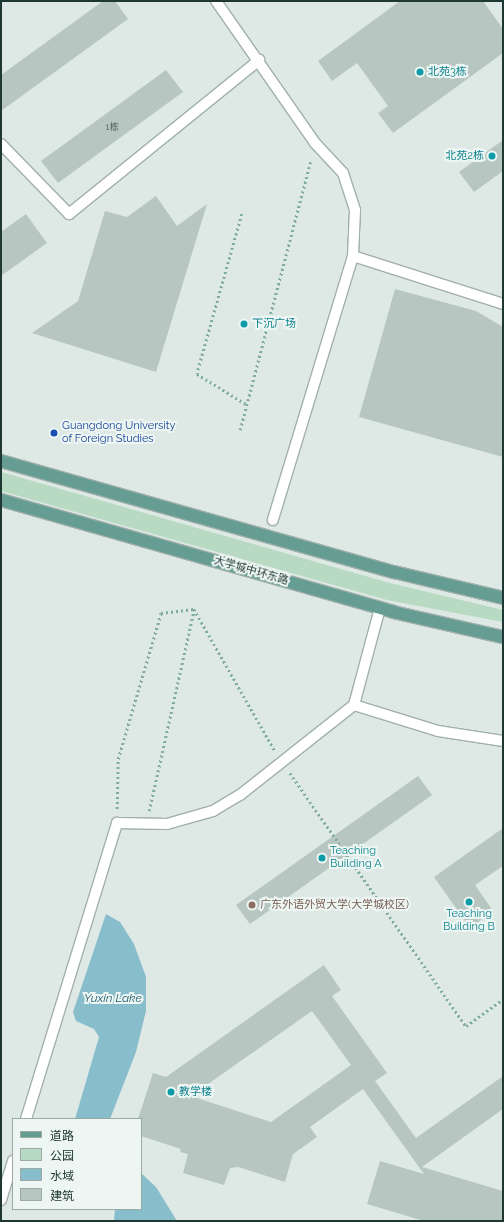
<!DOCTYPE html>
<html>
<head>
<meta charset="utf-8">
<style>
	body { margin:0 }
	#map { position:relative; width:504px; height:1222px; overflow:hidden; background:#dee9e5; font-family:Raleway,"Noto Sans SC",sans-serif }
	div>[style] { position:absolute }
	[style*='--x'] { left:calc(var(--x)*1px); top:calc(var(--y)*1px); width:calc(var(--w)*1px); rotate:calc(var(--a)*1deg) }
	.green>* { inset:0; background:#b8dac3 }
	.water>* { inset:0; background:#88bdcc }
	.building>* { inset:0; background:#b7c6c1 }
	.path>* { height:2.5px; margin-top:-1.25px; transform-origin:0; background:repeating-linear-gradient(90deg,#80aba1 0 2px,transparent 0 5px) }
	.roads { filter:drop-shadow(1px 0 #a1b0ac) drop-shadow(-1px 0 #a1b0ac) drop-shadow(0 1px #a1b0ac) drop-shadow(0 -1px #a1b0ac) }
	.lane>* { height:10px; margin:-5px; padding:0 5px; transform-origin:5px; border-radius:5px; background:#fff }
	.primary>* { height:12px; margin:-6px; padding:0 6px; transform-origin:6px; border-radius:6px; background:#659d92 }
	.dots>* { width:11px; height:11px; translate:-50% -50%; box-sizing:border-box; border:2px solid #eef6f3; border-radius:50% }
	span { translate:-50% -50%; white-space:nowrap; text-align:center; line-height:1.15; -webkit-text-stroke:4px #eef6f3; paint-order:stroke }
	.number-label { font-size:9px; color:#465c56 }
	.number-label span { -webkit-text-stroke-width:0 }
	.culture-label { font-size:11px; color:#0d838f }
	.left { translate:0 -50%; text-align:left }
	.right { translate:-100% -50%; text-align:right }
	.transit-label { font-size:11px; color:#164399 }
	.street-label { font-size:11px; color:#203833 }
	.education-label { font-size:11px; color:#785e54 }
	.water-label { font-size:12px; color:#1e5d70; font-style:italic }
	.frame { position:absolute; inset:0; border:2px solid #203833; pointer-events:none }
	.legend { position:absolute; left:12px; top:1118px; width:130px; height:92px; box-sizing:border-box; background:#eef6f3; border:1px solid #9caaa6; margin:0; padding:5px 7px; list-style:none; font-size:12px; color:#203833 }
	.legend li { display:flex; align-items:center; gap:8px; height:20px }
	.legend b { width:20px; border:1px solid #9caaa6 }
</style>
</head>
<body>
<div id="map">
	<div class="green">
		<div style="clip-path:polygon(1px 472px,390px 583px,503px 610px,503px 622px,387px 600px,1px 491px)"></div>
	</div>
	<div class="water">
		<div style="clip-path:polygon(106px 914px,120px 922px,134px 944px,146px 977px,146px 1011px,136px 1052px,110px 1119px,75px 1119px,99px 1037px,94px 1029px,76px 1021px,73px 1012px)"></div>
		<div style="clip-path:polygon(141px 1173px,156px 1187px,177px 1221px,114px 1221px,115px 1209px,141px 1209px)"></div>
	</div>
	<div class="building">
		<div style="clip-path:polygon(103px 1px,115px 1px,128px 19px,1px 111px,1px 75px)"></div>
		<div style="clip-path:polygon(400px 1px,483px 1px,503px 29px,503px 53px,393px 133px,378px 113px,388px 106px,357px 63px,332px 81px,318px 61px)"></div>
		<div style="clip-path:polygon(166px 70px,183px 92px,58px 183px,41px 161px)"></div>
		<div style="clip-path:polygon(503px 140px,503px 171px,474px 192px,459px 172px)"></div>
		<div style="clip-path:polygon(156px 196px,177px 226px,207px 204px,156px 372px,32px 333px,78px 301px,105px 211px,127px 217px)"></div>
		<div style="clip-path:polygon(26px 214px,47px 243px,1px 276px,1px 232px)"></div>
		<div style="clip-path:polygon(395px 289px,476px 311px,503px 327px,503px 457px,359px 417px)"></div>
		<div style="clip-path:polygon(418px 776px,432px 795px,250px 924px,236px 905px)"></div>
		<div style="clip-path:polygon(503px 828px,503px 866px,475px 885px,493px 911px,470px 928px,434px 877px)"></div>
		<div style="clip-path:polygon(evenodd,324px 965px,341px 990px,332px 996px,387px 1073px,375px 1081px,416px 1138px,503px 1076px,503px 1109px,422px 1167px,503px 1191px,503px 1221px,424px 1221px,367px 1204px,380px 1161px,424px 1174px,363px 1089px,310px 1127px,317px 1137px,293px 1154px,285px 1182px,238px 1167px,230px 1168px,224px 1185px,183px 1173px,188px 1154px,180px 1152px,181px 1149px,141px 1136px,141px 1119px,138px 1119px,153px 1073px,166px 1077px,324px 965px,312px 1011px,351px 1065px,271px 1122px,191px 1096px,312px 1011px)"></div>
	</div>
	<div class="path">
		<div style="--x:242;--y:214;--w:166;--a:105.7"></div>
		<div style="--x:197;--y:374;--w:57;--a:31.5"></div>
		<div style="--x:240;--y:430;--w:279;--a:-75.3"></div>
		<div style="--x:194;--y:609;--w:163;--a:60.3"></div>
		<div style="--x:290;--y:773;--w:308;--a:55.2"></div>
		<div style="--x:466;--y:1026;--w:46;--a:-36.1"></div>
		<div style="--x:117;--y:809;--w:50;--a:-88.9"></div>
		<div style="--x:118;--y:759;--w:152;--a:-73.6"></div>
		<div style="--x:161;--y:613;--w:33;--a:-7"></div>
		<div style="--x:149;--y:811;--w:207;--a:-77.4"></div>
	</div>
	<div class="roads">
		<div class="lane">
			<div style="--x:216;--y:1;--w:173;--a:55.1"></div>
			<div style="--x:315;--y:143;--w:41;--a:47"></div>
			<div style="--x:343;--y:173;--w:39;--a:72"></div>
			<div style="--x:355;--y:210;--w:46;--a:92.5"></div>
			<div style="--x:353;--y:256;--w:276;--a:106.9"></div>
			<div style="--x:1;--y:144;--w:98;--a:45.8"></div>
			<div style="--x:69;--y:214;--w:245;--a:-39"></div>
			<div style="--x:353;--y:256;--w:157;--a:17.7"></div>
			<div style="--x:354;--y:705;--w:88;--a:17.2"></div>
			<div style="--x:438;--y:731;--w:66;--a:8.7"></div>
			<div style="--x:26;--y:1119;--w:310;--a:-72.9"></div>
			<div style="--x:117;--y:823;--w:50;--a:1.1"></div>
			<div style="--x:167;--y:824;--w:48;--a:-15.8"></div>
			<div style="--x:213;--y:811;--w:31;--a:-31"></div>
			<div style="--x:240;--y:795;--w:145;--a:-38.3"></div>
			<div style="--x:354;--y:705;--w:100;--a:-75"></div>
			<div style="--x:1;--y:1200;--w:41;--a:-72.9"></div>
		</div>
		<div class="primary">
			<div style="--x:1;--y:461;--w:408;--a:15.8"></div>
			<div style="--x:394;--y:572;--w:112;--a:13.4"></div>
			<div style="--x:1;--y:500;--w:408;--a:15.9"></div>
			<div style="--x:393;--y:612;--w:113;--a:12.8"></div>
		</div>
	</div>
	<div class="dots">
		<div style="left:420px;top:72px;background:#0f9aa8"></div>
		<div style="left:492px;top:156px;background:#0f9aa8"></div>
		<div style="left:244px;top:324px;background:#0f9aa8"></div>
		<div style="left:54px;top:433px;background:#1a4fb4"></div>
		<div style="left:322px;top:858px;background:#0f9aa8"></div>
		<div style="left:469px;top:902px;background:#0f9aa8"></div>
		<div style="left:252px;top:905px;background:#8d6e63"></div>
		<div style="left:171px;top:1092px;background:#0f9aa8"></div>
	</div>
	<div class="number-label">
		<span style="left:112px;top:127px">1栋</span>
	</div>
	<div class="culture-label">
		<span class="left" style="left:428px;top:72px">北苑3栋</span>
		<span class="right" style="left:484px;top:156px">北苑2栋</span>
		<span class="left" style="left:252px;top:324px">下沉广场</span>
		<span class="left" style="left:330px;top:858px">Teaching<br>Building A</span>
		<span style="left:469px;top:921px">Teaching<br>Building B</span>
		<span class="left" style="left:179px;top:1092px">教学楼</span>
	</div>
	<div class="transit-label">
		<span class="left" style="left:62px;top:433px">Guangdong University<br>of Foreign Studies</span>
	</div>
	<div class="street-label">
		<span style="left:251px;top:571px;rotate:16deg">大学城中环东路</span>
	</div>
	<div class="education-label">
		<span class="left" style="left:260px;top:905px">广东外语外贸大学(大学城校区)</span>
	</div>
	<div class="water-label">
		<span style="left:113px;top:999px">Yuxin Lake</span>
	</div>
	<div class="frame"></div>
	<ul class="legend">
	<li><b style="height:5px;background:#659d92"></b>道路</li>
	<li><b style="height:11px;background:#b8dac3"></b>公园</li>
	<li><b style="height:11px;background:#88bdcc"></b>水域</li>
	<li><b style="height:11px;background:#b7c6c1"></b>建筑</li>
	</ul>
</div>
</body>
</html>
